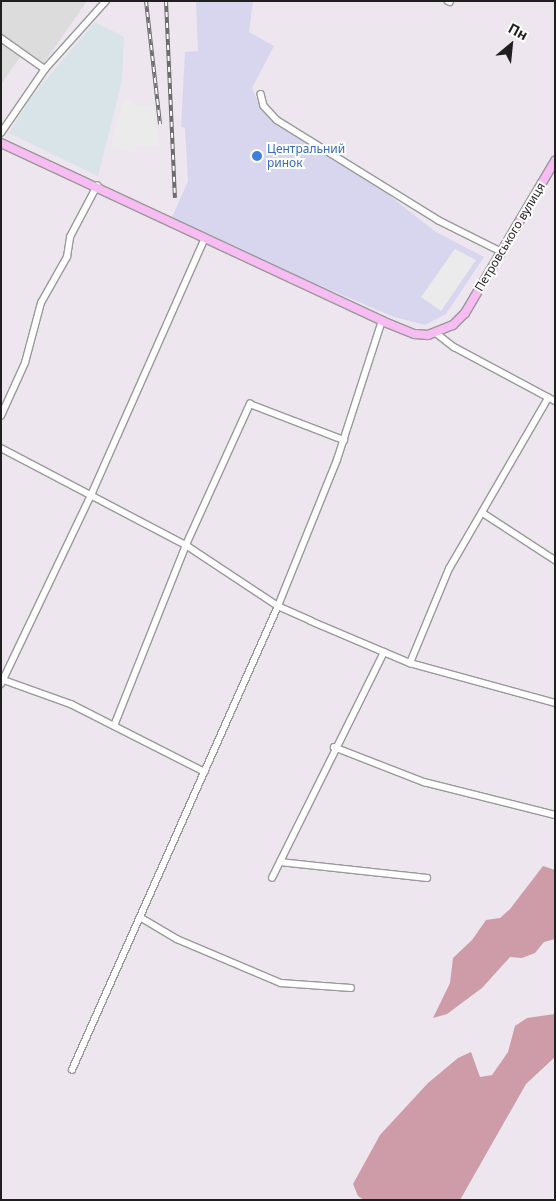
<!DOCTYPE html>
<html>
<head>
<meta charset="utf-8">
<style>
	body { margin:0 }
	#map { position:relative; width:556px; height:1201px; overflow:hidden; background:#ede6ef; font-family:"Noto Sans",sans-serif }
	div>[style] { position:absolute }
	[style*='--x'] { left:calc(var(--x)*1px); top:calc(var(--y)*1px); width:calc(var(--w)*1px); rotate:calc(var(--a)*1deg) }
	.residential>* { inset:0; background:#dcdcdd }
	.commercial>* { inset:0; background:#d8d6ef }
	.industrial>* { inset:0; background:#d8e4e8 }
	.forest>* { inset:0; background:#cd9ca8 }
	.parking>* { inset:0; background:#ebebeb }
	.roads { filter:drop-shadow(1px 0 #999) drop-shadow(-1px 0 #999) drop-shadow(0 1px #999) drop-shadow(0 -1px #999) }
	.street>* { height:5.5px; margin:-2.75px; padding:0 2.75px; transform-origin:2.75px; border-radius:2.75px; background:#fff }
	.secondary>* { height:8px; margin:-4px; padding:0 4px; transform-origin:4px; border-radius:4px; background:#f7bcf1 }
	.rail>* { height:4px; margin-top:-2px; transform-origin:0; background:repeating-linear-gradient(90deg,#fff 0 5.5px,#6d6d6d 0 11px); box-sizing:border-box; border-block:1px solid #6d6d6d }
	.dots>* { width:14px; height:14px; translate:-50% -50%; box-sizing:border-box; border:2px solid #fff; border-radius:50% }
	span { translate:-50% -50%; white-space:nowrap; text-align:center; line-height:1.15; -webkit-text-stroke:4px #fff; paint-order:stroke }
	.shop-label { font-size:12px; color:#366cbe }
	.left { translate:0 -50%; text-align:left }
	.street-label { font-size:12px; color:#1f1f1f }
	.frame { position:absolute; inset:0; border:2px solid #1f1f1f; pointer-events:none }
	.north { position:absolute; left:486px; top:20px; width:50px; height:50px; -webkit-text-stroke:4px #fff; paint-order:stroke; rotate:28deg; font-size:14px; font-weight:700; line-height:20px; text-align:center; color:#1f1f1f }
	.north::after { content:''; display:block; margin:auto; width:18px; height:22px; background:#1f1f1f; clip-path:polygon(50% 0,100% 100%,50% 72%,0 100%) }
</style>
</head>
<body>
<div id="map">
	<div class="residential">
		<div style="clip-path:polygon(1px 1px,87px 1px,44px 63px,1px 33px)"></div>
		<div style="clip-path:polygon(1px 43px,20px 57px,1px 84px)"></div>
	</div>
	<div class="commercial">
		<div style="clip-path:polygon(196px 1px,253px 1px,249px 32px,274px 46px,252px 88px,261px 108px,271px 116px,270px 120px,391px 193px,390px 196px,436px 232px,484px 257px,446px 314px,425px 325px,394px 317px,170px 222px,188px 181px,185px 128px,181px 127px,185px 52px,198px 51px)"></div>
	</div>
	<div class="industrial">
		<div style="clip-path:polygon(95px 22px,124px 37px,122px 80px,98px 176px,9px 133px,32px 96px)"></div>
	</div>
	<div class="forest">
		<div style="clip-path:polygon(543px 866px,555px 870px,555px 939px,544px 942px,535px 953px,522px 958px,510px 957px,482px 988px,447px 1014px,433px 1018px,450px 983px,453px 958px,472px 940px,486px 920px,500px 918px,510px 909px)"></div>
		<div style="clip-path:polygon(555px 1014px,555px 1057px,526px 1084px,460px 1200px,364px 1200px,358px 1196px,353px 1184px,380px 1135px,428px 1083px,458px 1058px,471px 1052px,480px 1077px,492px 1075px,508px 1052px,515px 1026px,527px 1018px)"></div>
	</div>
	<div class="parking">
		<div style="clip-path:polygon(123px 100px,131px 101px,132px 105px,154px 106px,159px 146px,136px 146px,134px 153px,111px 146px)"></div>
		<div style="clip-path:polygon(455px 249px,476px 260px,441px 311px,421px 297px)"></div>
	</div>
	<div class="roads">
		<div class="street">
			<div style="--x:448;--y:1;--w:2;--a:27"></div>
			<div style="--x:1;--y:38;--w:54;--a:35.2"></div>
			<div style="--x:261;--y:94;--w:12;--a:76"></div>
			<div style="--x:264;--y:106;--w:19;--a:47"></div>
			<div style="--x:277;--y:120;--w:190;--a:31.8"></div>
			<div style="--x:438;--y:220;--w:72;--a:26.6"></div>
			<div style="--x:1;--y:133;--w:78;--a:-55.5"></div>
			<div style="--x:45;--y:69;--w:91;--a:-48.1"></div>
			<div style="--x:436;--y:333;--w:23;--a:38"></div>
			<div style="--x:454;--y:347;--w:115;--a:28.1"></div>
			<div style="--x:1;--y:416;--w:58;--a:-65.6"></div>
			<div style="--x:25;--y:363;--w:62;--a:-75.1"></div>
			<div style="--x:41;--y:303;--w:53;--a:-60.5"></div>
			<div style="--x:67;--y:257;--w:20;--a:-81"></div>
			<div style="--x:70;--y:237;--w:58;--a:-62.1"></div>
			<div style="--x:1;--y:448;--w:209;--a:27.7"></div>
			<div style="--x:186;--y:545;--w:110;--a:33.5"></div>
			<div style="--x:278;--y:606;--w:36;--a:24"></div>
			<div style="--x:311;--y:621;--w:108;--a:23"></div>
			<div style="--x:410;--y:663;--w:150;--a:15.4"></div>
			<div style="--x:483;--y:513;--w:86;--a:33.1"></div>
			<div style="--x:410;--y:663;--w:102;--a:-67.5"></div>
			<div style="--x:449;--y:569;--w:198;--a:-59.9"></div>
			<div style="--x:1;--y:679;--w:74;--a:19.7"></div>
			<div style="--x:71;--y:704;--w:150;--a:26.9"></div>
			<div style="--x:1;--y:684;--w:212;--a:-64.5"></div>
			<div style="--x:92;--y:493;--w:277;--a:-66.1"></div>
			<div style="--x:114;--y:726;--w:195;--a:-68.3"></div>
			<div style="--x:186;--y:545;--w:155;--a:-65.6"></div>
			<div style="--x:250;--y:404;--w:101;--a:21"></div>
			<div style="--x:334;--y:747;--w:97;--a:21.3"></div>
			<div style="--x:424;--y:782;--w:135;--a:14.1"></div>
			<div style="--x:280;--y:862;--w:148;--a:6.2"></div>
			<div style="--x:272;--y:878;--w:252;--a:-63.6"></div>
			<div style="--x:140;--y:917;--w:43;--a:30.7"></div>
			<div style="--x:177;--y:939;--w:113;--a:22.9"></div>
			<div style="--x:281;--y:983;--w:70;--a:4.1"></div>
			<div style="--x:72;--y:1070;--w:508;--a:-66.06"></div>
			<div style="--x:278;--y:606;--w:157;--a:-68"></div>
			<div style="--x:337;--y:460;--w:146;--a:-72.1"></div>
		</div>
		<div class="secondary">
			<div style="--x:1;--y:143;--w:421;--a:25"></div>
			<div style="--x:382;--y:321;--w:35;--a:22"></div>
			<div style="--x:415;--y:334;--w:13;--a:4"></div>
			<div style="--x:428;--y:335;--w:27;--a:-22"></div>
			<div style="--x:453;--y:325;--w:17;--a:-45"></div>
			<div style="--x:465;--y:313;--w:177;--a:-59.4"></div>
		</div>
	</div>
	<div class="rail">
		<div style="--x:146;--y:1;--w:124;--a:83.5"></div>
		<div style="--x:166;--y:1;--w:197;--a:87.4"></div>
	</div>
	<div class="dots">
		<div style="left:257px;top:156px;background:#3f7fe0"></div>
	</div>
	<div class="shop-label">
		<span class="left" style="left:267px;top:156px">Центральний<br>ринок</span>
	</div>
	<div class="street-label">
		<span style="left:510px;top:237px;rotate:-59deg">Петровського вулиця</span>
	</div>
	<div class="frame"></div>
	<div class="north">Пн</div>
</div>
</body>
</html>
